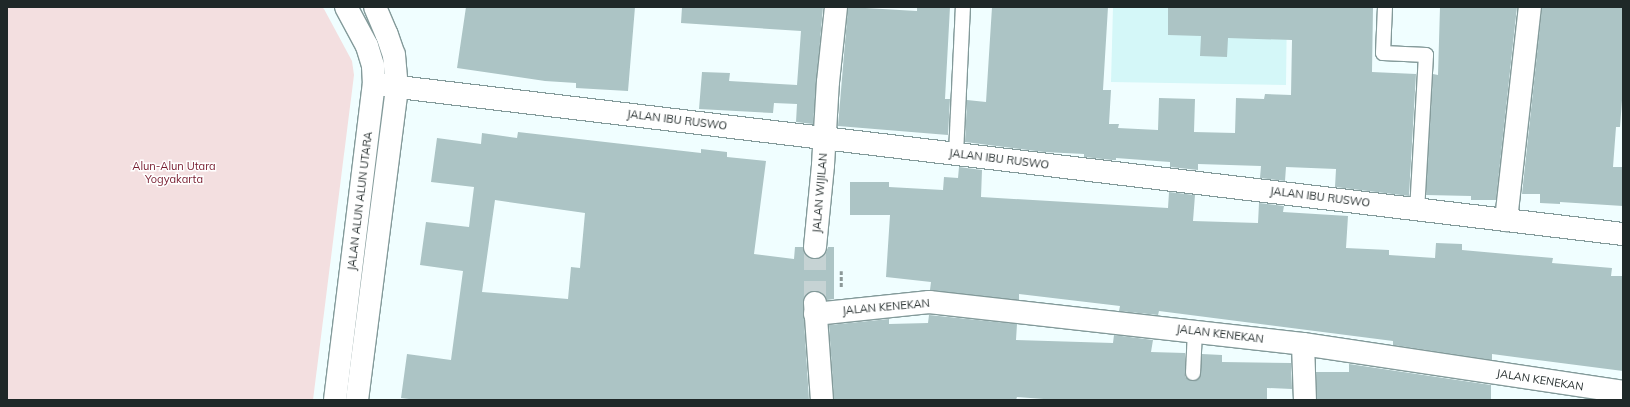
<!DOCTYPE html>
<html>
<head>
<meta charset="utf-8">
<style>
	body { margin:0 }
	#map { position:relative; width:1630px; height:407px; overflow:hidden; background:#f0feff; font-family:Mulish,sans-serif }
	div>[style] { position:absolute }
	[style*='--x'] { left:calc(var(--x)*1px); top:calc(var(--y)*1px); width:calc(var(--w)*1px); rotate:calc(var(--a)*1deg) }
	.built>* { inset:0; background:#d4f7f8 }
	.green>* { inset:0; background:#f3dfe0 }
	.building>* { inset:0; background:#acc4c5 }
	.street-tunnel>* { height:22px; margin-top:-11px; transform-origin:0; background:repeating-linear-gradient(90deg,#c6d3d4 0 22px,transparent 0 33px) }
	.path>* { height:2.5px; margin-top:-1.25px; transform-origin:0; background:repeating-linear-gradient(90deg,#8c9898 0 4px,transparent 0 6px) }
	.roads { filter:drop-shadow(1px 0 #839a9a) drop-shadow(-1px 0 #839a9a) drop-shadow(0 1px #839a9a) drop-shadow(0 -1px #839a9a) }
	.lane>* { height:14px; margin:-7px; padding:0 7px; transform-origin:7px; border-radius:7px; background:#fff }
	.street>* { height:22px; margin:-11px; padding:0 11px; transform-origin:11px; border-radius:11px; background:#fff }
	.secondary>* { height:22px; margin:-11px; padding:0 11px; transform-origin:11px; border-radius:11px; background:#fff }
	span { translate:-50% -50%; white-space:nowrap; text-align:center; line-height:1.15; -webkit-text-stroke:3px #fff; paint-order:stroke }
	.street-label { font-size:11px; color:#1f2828 }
	.park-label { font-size:11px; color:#75192c }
	.frame { position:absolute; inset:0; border:8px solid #1f2828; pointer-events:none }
</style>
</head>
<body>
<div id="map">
	<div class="built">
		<div style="clip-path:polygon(1113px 7px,1287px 7px,1286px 85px,1111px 82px)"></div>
	</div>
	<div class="green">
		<div style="clip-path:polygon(7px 7px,322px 7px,324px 9px,352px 61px,354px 75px,313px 400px,7px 400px)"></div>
	</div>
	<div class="building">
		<div style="clip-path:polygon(466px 7px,635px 7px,628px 91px,576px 88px,576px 83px,545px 81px,457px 68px)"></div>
		<div style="clip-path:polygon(682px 7px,823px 7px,813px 124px,796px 122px,797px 104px,774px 103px,773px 113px,699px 109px,702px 72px,730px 73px,729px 81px,797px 85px,801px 31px,681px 23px)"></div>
		<div style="clip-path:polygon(848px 7px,917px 11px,917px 7px,950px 7px,945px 99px,950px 99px,948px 135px,838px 126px)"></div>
		<div style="clip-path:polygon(992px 7px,1108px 7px,1103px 90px,1111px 90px,1109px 124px,1119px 124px,1118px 128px,1158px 130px,1159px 98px,1195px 99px,1194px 132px,1235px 133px,1236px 98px,1264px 99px,1265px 94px,1291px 95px,1292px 40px,1228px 38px,1227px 57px,1200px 56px,1201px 36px,1168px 35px,1168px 7px,1373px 7px,1372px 72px,1416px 74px,1409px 196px,1335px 187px,1336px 169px,1286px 167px,1285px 181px,1260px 178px,1261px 166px,1198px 164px,1198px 170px,1170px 167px,1170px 162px,1116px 158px,1116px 160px,1112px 160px,1084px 157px,1084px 154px,1044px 152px,965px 142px,967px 100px,986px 102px)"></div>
		<div style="clip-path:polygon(1440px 7px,1517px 7px,1496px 200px,1471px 200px,1471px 196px,1426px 195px,1433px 74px,1438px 75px)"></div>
		<div style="clip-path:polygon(1542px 7px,1623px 7px,1623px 87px,1620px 127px,1616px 127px,1613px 167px,1623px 167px,1623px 206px,1560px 202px,1560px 204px,1540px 203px,1540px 194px,1522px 194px)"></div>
		<div style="clip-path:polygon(evenodd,518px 132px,701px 153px,701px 149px,727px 152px,727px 157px,766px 161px,754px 254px,794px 259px,795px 247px,803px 247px,807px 257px,814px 259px,820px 258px,825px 255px,828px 247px,834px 247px,834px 299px,827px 300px,821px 292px,814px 291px,808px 293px,804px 298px,803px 304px,809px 400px,417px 400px,401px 398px,407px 354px,451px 360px,463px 271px,420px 265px,426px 222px,469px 227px,474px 187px,431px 182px,437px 138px,481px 144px,482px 133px,517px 138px,518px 132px,495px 200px,585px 213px,580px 268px,571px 267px,568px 299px,482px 292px,495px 200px)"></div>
		<div style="clip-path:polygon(959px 167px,982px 170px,981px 197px,1168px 208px,1169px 192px,1195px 195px,1193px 221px,1258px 223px,1259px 203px,1284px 206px,1283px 212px,1348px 216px,1346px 248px,1389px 250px,1389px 255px,1435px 258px,1436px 243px,1462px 244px,1462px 250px,1553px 258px,1552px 263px,1612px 268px,1611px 276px,1623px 276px,1623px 371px,1492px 354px,1492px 360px,1393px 345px,1393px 341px,1159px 311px,1158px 315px,1119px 311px,1120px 306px,1019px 294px,1019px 300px,930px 290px,931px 282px,886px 277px,890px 215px,850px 215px,850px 182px,889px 182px,889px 187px,943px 190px,944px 177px,958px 178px)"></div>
		<div style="clip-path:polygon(929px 315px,1017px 324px,1016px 340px,1113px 343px,1114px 335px,1153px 340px,1151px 352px,1185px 353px,1185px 377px,1192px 381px,1200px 377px,1202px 354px,1222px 355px,1222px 362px,1291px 363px,1292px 389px,1267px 388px,1267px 400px,1057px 400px,1017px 397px,1016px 400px,834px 400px,829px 325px,889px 319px,889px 324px,928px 323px)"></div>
		<div style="clip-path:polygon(1349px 364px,1491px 385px,1491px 400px,1317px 400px,1316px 372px,1349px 372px)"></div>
	</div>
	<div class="street-tunnel">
		<div style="--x:815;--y:303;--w:56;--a:-90"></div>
	</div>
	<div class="path">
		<div style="--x:841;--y:287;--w:16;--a:-90"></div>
	</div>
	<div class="roads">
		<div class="lane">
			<div style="--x:1385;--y:7;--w:46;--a:92.5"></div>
			<div style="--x:1383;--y:53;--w:43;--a:2.7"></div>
			<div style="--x:1426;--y:55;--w:154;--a:93.3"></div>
			<div style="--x:956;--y:154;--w:147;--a:-87.3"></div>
			<div style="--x:1193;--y:373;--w:42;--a:-87.3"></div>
		</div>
		<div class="street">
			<div style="--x:1506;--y:220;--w:214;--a:-83.6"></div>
			<div style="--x:815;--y:247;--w:82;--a:-84.4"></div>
			<div style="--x:823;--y:165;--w:83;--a:-86.6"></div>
			<div style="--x:828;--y:82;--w:75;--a:-83.9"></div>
			<div style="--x:815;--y:303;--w:97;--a:85.9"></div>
			<div style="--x:815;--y:314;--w:115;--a:-6"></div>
			<div style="--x:929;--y:302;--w:376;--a:6.4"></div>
			<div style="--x:1303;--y:344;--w:324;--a:8.5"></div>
			<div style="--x:1303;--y:344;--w:56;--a:88"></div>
			<div style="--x:335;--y:400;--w:318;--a:-83"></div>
			<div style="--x:357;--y:400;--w:316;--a:-82.7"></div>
		</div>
		<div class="secondary">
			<div style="--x:346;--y:7;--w:44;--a:61.7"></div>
			<div style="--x:367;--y:46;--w:21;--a:73"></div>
			<div style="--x:373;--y:66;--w:18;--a:87"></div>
			<div style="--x:374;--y:84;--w:1258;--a:6.85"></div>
			<div style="--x:375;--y:7;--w:30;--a:67"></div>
			<div style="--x:387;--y:35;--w:21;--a:71"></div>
			<div style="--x:394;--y:55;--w:32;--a:85"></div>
		</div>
	</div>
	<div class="street-label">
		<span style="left:677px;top:120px;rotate:7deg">JALAN IBU RUSWO</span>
		<span style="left:999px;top:159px;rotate:7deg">JALAN IBU RUSWO</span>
		<span style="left:820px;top:193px;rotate:-85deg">JALAN WIJILAN</span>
		<span style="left:1320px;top:197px;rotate:7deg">JALAN IBU RUSWO</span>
		<span style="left:360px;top:201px;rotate:-83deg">JALAN ALUN ALUN UTARA</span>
		<span style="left:886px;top:307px;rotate:-5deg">JALAN KENEKAN</span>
		<span style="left:1220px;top:334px;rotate:7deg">JALAN KENEKAN</span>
		<span style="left:1540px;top:380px;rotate:9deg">JALAN KENEKAN</span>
	</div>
	<div class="park-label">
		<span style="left:174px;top:173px">Alun-Alun Utara<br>Yogyakarta</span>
	</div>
	<div class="frame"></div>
</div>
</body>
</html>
